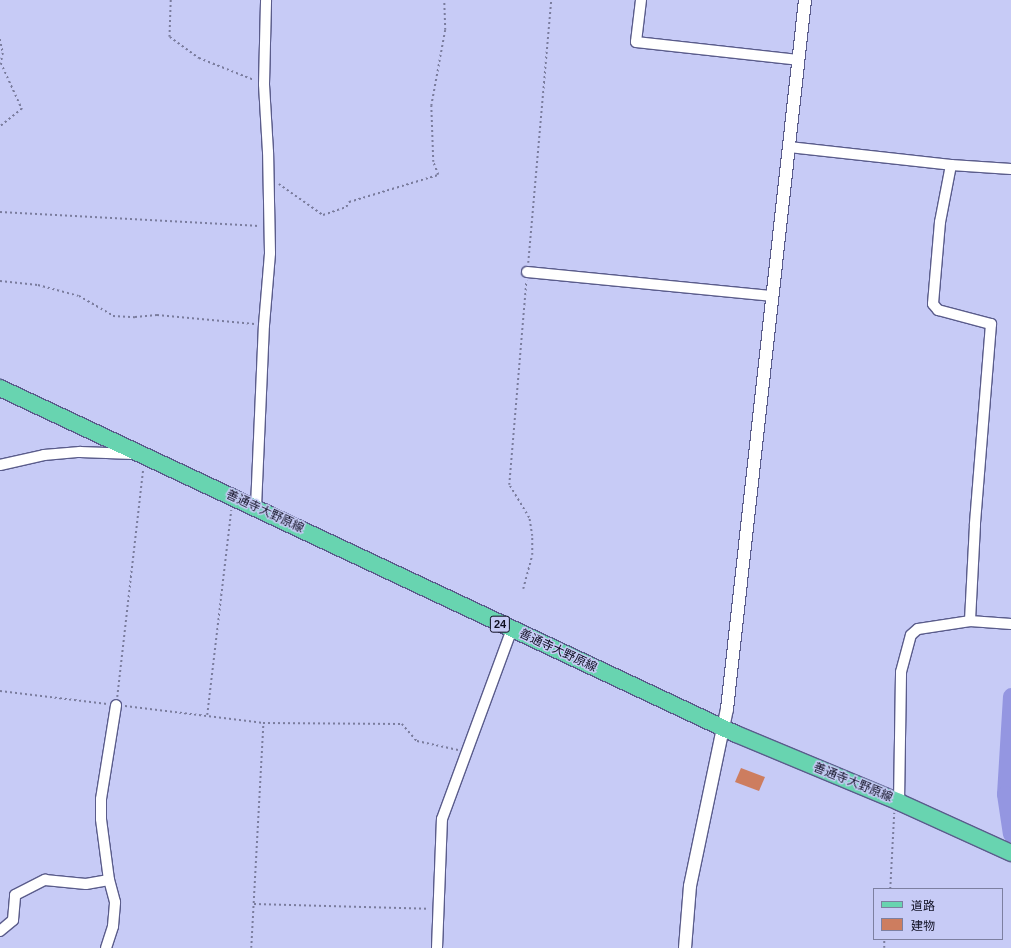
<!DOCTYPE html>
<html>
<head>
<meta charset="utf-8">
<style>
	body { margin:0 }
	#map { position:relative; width:1011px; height:948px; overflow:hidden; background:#c7cbf6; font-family:Helvetica,"Noto Sans JP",sans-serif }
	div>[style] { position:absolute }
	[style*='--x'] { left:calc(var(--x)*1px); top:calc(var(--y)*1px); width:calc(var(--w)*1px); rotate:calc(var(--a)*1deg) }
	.river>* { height:17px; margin:-8.5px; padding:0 8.5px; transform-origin:8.5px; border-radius:8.5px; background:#9496e1 }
	.building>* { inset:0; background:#cd7d5f }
	.path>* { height:1.5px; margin-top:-0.75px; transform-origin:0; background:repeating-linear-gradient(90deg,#7a7c9d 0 2px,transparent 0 5px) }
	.roads { filter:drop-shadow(1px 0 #5a5c8b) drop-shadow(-1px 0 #5a5c8b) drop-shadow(0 1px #5a5c8b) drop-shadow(0 -1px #5a5c8b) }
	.minor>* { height:10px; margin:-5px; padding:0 5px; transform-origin:5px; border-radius:5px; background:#fff }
	.tertiary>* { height:12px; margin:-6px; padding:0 6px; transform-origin:6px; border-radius:6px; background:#fff }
	.primary>* { height:16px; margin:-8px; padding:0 8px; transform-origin:8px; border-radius:8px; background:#68d4b0 }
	span { translate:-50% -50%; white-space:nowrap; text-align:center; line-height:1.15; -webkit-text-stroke:3px #c7cbf6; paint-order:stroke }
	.shield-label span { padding:1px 3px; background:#c7cbf6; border:1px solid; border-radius:3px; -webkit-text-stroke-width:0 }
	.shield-label { font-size:11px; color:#0f0f22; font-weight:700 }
	.street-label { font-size:12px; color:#0f0f22 }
	.legend { position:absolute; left:873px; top:888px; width:130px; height:52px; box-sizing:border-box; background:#c7cbf6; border:1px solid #7d80a1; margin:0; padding:5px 7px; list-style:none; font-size:12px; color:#0f0f22 }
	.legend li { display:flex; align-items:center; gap:8px; height:20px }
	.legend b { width:20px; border:1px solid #7d80a1 }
</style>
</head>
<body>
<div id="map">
	<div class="river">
		<div style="--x:1011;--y:696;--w:98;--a:93.5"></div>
		<div style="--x:1005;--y:794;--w:40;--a:81.5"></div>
	</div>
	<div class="building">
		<div style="clip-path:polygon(741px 768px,765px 777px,759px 791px,735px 782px)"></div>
	</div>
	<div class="path">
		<div style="--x:171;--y:0;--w:37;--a:92"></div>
		<div style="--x:170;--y:37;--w:36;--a:36"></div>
		<div style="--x:199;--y:58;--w:59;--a:21.8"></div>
		<div style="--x:0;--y:39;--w:14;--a:78"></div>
		<div style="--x:3;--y:53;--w:10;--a:101"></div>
		<div style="--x:1;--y:63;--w:51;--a:65.5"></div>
		<div style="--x:22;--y:109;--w:28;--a:141"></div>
		<div style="--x:279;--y:184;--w:54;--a:35.2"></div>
		<div style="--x:323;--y:215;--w:24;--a:-19"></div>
		<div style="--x:346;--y:207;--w:6;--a:-59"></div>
		<div style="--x:349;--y:202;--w:93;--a:-16.9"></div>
		<div style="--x:438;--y:175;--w:14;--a:-111"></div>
		<div style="--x:433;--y:162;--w:56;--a:-92"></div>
		<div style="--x:431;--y:106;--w:77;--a:-79.6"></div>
		<div style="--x:445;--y:30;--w:30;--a:-92"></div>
		<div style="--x:0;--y:212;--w:260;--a:3.1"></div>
		<div style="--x:528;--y:263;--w:264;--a:-85"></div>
		<div style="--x:0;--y:281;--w:38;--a:6"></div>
		<div style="--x:38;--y:285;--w:42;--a:15"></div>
		<div style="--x:79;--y:296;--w:39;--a:30"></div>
		<div style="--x:113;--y:316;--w:22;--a:3"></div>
		<div style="--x:135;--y:317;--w:22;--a:-5"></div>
		<div style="--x:157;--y:315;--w:98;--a:5.2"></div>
		<div style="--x:523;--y:589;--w:35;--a:-75"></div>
		<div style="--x:532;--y:555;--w:19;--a:-90"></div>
		<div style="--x:532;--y:536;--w:18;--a:-99"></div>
		<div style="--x:529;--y:518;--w:39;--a:-121"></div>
		<div style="--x:509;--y:485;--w:205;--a:-85.2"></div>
		<div style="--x:0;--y:691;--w:108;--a:6.9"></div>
		<div style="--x:117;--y:697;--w:228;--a:-83.5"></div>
		<div style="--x:125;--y:706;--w:139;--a:7"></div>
		<div style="--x:263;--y:723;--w:139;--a:0.4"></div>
		<div style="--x:402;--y:724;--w:23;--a:49"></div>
		<div style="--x:417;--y:741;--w:42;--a:12.4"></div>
		<div style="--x:207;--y:715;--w:206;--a:-83.3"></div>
		<div style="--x:890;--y:889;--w:76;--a:-87"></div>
		<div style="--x:254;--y:904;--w:174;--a:1.6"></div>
		<div style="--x:251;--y:948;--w:225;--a:-86.9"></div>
		<div style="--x:884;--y:948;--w:9;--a:-90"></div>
	</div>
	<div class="roads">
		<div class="minor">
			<div style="--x:641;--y:0;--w:42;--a:96.8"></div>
			<div style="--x:636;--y:42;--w:163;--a:6.3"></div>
			<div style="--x:789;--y:147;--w:163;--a:6.3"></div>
			<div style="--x:951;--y:165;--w:60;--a:3.8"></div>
			<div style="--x:951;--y:165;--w:58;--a:100.9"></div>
			<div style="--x:940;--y:222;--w:82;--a:94.9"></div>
			<div style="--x:933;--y:304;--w:8;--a:50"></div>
			<div style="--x:938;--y:310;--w:55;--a:14.8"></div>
			<div style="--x:991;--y:324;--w:202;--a:94.6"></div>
			<div style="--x:975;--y:525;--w:96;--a:93"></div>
			<div style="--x:527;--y:272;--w:245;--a:5.6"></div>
			<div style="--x:0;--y:465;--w:45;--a:-12.8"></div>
			<div style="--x:44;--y:455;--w:36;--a:-5"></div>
			<div style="--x:80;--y:452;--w:53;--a:2.2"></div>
			<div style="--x:256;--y:507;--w:182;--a:-87.5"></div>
			<div style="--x:264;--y:325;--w:72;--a:-85.2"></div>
			<div style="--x:270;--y:253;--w:101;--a:-91.1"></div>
			<div style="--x:268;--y:152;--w:68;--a:-93.4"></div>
			<div style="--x:264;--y:84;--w:84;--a:-88.6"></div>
			<div style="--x:899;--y:802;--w:130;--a:-89.1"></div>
			<div style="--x:901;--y:672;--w:38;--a:-75"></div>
			<div style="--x:911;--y:635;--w:9;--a:-41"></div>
			<div style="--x:918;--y:629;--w:53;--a:-8.7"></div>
			<div style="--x:970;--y:621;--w:41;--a:4.2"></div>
			<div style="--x:0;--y:931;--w:17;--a:-40"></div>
			<div style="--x:13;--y:920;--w:25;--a:-85"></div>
			<div style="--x:15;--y:895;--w:34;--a:-27"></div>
			<div style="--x:45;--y:880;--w:41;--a:5.6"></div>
			<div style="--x:86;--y:884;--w:23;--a:-10"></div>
			<div style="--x:106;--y:948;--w:23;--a:-72"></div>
			<div style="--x:113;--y:926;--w:24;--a:-85"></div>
			<div style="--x:115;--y:902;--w:23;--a:-105"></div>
			<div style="--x:109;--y:880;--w:62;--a:-97.5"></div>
			<div style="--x:101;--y:819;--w:20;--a:-90"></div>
			<div style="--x:101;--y:799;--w:95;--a:-80.9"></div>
			<div style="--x:437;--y:948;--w:129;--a:-87.8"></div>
			<div style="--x:442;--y:819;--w:202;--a:-69.8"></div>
		</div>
		<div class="tertiary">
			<div style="--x:685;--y:948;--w:62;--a:-85.4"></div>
			<div style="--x:690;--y:886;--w:181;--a:-78.2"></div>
			<div style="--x:727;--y:709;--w:713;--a:-83.72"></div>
		</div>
		<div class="primary">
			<div style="--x:0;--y:388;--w:813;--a:25.18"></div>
			<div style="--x:736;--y:734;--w:177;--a:22.6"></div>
			<div style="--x:899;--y:802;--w:123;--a:24.5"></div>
		</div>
	</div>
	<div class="shield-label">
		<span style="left:500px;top:624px">24</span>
	</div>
	<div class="street-label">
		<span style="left:265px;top:512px;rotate:25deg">善通寺大野原線</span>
		<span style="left:558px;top:651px;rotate:25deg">善通寺大野原線</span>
		<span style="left:853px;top:783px;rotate:22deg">善通寺大野原線</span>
	</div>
	<ul class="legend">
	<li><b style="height:5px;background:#68d4b0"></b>道路</li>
	<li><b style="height:11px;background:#cd7d5f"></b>建物</li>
	</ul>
</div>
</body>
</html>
